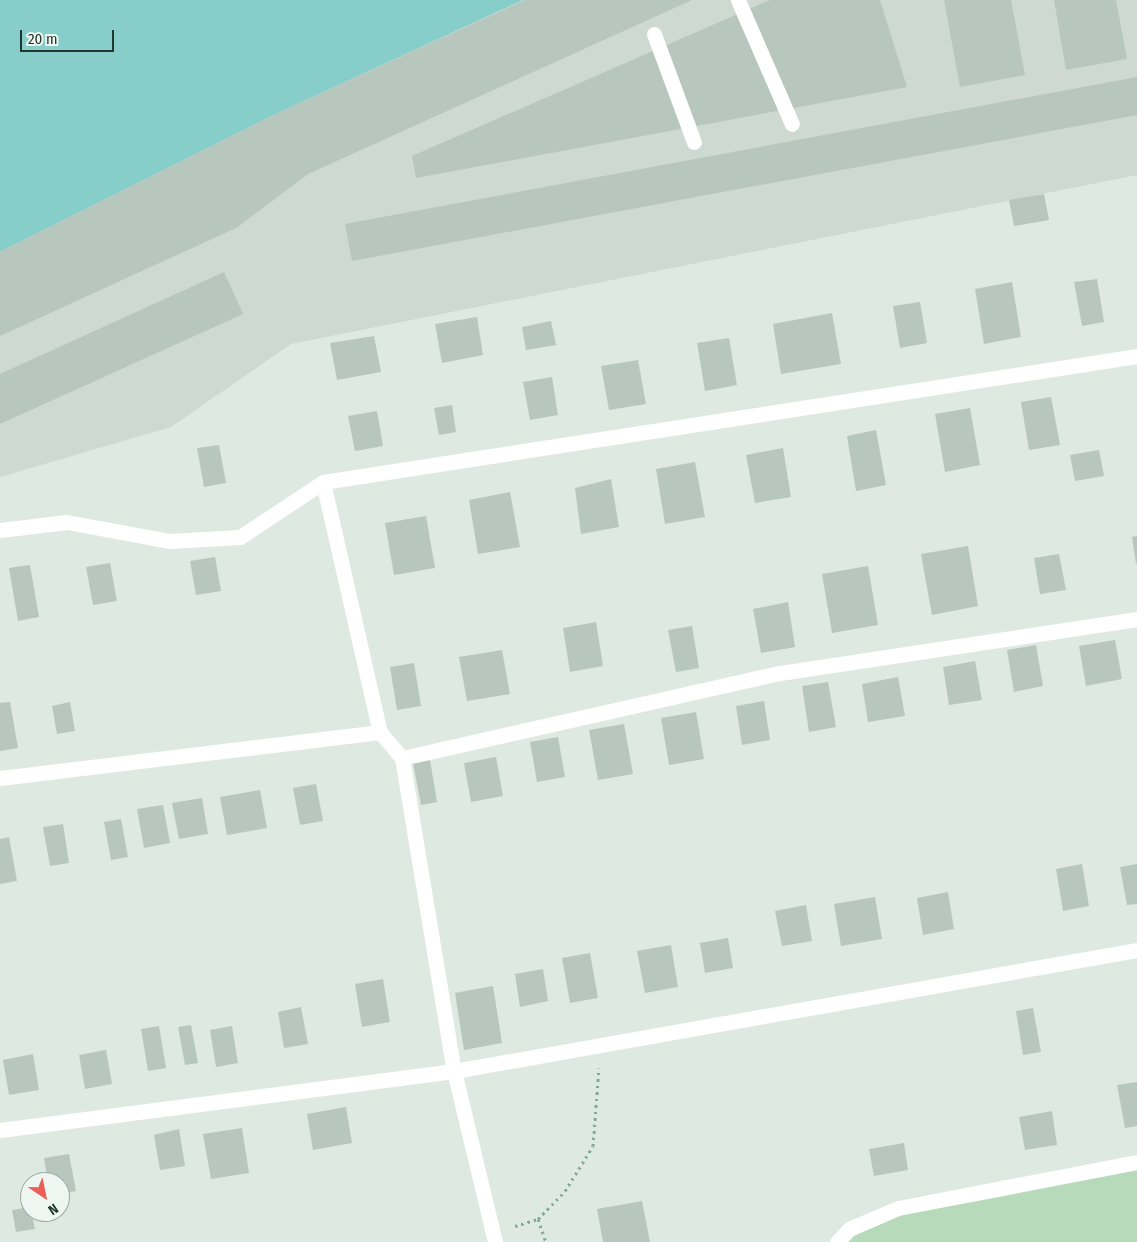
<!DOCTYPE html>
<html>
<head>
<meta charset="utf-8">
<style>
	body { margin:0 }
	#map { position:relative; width:1137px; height:1242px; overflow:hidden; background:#dee9e2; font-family:"Fira Sans Condensed",sans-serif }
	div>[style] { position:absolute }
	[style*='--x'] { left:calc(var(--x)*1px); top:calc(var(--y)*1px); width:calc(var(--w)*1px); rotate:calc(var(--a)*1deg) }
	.built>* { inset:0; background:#cdd9d1 }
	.green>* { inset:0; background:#b7daba }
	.water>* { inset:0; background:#87ceca }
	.building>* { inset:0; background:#b7c7bd }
	.path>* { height:3px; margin-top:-1.5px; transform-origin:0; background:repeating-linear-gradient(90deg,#80ac95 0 2.5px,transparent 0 6.5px) }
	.minor>* { height:15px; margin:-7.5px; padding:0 7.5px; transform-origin:7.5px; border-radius:7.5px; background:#fff }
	span { translate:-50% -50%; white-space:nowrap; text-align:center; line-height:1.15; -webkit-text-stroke:4px #eef6f1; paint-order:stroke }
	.north { position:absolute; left:20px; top:1172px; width:50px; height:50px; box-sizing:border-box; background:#eef6f1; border:1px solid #9caaa3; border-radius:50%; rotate:146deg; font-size:14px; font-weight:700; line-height:20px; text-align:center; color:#20382d }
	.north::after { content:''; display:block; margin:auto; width:18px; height:22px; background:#ed5e58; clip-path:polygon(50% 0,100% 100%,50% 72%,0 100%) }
	.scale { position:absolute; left:20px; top:30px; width:94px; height:22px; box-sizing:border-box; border:2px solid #20382d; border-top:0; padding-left:6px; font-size:15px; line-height:18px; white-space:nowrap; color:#20382d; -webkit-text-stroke:4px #eef6f1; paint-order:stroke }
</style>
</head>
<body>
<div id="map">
	<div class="built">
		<div style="clip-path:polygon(523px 0,1137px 0,1137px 175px,291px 344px,171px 427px,0 477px,0 252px,280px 112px)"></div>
	</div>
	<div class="green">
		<div style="clip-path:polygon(1137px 1162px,1137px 1242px,837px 1242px,872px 1216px)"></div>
	</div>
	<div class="water">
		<div style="clip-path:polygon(0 0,523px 0,280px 112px,0 252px)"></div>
	</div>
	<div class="building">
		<div style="clip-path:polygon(525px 0,692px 0,308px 174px,236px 228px,0 336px,0 252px,280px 112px)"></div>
		<div style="clip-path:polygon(770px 0,880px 0,907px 87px,416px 178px,412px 156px)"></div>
		<div style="clip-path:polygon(944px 0,1011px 0,1025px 75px,960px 87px)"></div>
		<div style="clip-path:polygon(1054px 0,1116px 0,1127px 59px,1066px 70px)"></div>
		<div style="clip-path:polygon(1137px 77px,1137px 115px,352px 261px,345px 224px)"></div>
		<div style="clip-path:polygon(1044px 194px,1049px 220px,1014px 226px,1009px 200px)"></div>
		<div style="clip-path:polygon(224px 272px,243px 314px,0 424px,0 374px)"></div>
		<div style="clip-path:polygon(1097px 279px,1104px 322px,1082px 326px,1074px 282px)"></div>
		<div style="clip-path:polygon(1012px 282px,1021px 337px,984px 344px,975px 289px)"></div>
		<div style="clip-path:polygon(920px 302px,927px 343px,900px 348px,893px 306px)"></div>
		<div style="clip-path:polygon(832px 313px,841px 364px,781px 374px,773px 324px)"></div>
		<div style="clip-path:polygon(477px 317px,483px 355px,442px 363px,435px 324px)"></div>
		<div style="clip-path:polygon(551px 321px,556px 345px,526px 350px,522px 327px)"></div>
		<div style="clip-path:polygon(374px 336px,381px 372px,337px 380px,330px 343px)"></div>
		<div style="clip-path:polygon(729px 338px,737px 385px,705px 391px,697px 343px)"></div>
		<div style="clip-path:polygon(638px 360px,646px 404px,609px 410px,601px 366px)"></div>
		<div style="clip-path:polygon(552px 377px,558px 415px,530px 420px,523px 382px)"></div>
		<div style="clip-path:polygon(1051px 397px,1060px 445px,1029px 450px,1021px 402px)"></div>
		<div style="clip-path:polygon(452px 405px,456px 432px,439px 435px,434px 408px)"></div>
		<div style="clip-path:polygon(970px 408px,980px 465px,945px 472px,935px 414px)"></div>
		<div style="clip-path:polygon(377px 411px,383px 446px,355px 451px,348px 416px)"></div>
		<div style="clip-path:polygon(876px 430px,886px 485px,856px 491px,847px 436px)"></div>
		<div style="clip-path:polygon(219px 445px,226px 483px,204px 487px,197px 448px)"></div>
		<div style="clip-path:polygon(783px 448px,791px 497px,755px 503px,746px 455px)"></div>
		<div style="clip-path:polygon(1099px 450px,1104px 476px,1075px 481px,1070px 455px)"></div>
		<div style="clip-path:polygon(695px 462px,705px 517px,665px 524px,656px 469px)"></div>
		<div style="clip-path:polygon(611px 479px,619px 527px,581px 534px,575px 488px)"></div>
		<div style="clip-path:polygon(510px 492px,520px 547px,478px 554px,469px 500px)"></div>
		<div style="clip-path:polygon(426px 516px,435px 568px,394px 575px,385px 523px)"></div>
		<div style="clip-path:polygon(1137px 536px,1137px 563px,1136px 564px,1132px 537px)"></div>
		<div style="clip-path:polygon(968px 546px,978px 606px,932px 615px,921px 554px)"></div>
		<div style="clip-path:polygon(1059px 554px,1066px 590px,1040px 594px,1034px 558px)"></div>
		<div style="clip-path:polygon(215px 557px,221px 591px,196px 595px,190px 561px)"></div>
		<div style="clip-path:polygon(110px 563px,117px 601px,93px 605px,86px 567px)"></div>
		<div style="clip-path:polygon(30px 565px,39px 617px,18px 621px,9px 568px)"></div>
		<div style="clip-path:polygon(868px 566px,878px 625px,832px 633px,822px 574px)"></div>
		<div style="clip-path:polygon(788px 602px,795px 647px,761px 653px,753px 609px)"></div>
		<div style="clip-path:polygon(596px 622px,603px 666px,570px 672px,563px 628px)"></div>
		<div style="clip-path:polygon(692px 626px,699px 668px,676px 672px,668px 630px)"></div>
		<div style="clip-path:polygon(1115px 640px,1122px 679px,1086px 686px,1079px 646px)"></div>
		<div style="clip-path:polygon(1036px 645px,1043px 686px,1014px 692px,1007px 650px)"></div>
		<div style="clip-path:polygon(502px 650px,510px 694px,467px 701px,459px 657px)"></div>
		<div style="clip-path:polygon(975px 661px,982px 700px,949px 705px,943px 667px)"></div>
		<div style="clip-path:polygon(414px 663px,421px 706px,397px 710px,390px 667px)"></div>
		<div style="clip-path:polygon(898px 677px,905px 716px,868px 722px,862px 684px)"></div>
		<div style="clip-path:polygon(828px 682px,836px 727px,809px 732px,802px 686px)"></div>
		<div style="clip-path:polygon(764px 701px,770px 740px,742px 745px,736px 706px)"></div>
		<div style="clip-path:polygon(10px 702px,18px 748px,0 751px,0 703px)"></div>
		<div style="clip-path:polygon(70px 702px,75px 731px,57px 734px,52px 706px)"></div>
		<div style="clip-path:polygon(696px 712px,704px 759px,669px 765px,661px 718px)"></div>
		<div style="clip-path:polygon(624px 724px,633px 774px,598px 780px,589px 730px)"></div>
		<div style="clip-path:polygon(558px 737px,565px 777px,537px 782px,530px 742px)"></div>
		<div style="clip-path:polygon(496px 757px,503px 796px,471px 802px,464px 763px)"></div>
		<div style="clip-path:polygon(430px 760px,437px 802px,421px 805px,413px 763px)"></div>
		<div style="clip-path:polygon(316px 784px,323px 821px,300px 825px,293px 788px)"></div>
		<div style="clip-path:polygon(260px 790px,267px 828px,227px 835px,220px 797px)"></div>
		<div style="clip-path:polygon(202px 798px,208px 834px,179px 839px,172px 803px)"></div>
		<div style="clip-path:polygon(163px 805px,170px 843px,144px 848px,137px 809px)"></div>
		<div style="clip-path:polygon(121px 819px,128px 857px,111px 860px,104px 822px)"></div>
		<div style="clip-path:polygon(63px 824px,69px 863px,50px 866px,43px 827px)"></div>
		<div style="clip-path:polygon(9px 837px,17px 881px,0 884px,0 839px)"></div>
		<div style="clip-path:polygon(1082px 864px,1089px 906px,1063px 911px,1056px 869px)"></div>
		<div style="clip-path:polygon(1137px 864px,1137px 904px,1127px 905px,1120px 867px)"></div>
		<div style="clip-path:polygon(948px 892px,954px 929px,923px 935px,917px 898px)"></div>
		<div style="clip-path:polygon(875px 897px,882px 939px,841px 946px,834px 904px)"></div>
		<div style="clip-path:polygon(806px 905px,812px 941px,782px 946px,775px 911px)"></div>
		<div style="clip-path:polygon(728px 938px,733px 968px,705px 973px,700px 943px)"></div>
		<div style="clip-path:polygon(671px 945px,678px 987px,645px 993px,637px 951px)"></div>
		<div style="clip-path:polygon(590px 953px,598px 998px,570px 1003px,562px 958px)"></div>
		<div style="clip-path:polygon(543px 969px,548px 1001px,520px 1007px,515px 974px)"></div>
		<div style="clip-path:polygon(383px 979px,390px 1022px,362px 1027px,355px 984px)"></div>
		<div style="clip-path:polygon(493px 986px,502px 1043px,464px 1050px,455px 993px)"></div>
		<div style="clip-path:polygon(301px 1007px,308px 1044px,284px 1048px,278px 1012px)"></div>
		<div style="clip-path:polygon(1033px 1008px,1041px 1052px,1023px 1055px,1016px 1011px)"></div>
		<div style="clip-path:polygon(191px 1025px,198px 1063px,185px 1065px,178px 1027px)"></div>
		<div style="clip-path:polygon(159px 1026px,166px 1068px,148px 1071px,141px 1029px)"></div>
		<div style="clip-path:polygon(232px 1026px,238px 1063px,216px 1067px,210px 1030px)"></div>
		<div style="clip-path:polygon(106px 1050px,112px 1084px,85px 1089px,79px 1055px)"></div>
		<div style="clip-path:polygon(33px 1054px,39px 1090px,9px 1095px,3px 1060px)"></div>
		<div style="clip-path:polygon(1137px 1082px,1137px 1126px,1125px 1128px,1117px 1085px)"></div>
		<div style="clip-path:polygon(346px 1107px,352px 1143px,313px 1150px,307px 1114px)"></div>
		<div style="clip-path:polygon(1052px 1111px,1057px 1145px,1025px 1150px,1019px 1117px)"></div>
		<div style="clip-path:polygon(242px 1128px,249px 1173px,211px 1179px,203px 1134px)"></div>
		<div style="clip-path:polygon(179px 1129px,185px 1166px,160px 1170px,154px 1135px)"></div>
		<div style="clip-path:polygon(904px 1143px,908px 1170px,874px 1176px,869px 1149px)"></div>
		<div style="clip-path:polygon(69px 1154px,76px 1191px,60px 1194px,60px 1182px,48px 1182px,44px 1158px)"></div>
		<div style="clip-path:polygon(642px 1201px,650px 1242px,603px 1242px,597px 1209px)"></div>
		<div style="clip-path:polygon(30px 1207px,35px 1229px,16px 1232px,12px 1210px)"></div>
	</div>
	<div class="path">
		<div style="--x:538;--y:1219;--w:24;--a:71"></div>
		<div style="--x:515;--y:1226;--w:24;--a:-17"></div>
		<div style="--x:538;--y:1219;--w:39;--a:-46"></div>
		<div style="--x:565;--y:1191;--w:53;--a:-58.1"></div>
		<div style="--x:593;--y:1146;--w:78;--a:-85.6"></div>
	</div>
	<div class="minor">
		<div style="--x:738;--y:0;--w:135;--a:66.5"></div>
		<div style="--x:654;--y:34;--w:115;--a:69.7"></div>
		<div style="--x:323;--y:482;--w:256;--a:77.2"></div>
		<div style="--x:380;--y:732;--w:34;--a:50"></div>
		<div style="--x:402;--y:758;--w:317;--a:80.6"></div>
		<div style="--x:454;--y:1071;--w:176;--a:76.5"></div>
		<div style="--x:0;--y:530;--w:67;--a:-6.8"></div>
		<div style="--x:67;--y:522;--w:105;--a:10.5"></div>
		<div style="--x:170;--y:541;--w:70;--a:-3.3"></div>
		<div style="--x:240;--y:537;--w:100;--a:-33.5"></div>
		<div style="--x:323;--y:482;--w:824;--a:-8.8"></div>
		<div style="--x:402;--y:758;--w:387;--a:-12.7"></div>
		<div style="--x:780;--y:673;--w:361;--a:-8.6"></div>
		<div style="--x:0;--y:778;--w:383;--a:-6.9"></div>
		<div style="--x:0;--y:1130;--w:458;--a:-7.4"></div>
		<div style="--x:454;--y:1071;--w:694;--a:-10.05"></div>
		<div style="--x:837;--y:1242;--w:18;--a:-47"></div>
		<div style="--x:849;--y:1229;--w:53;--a:-23.2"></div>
		<div style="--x:898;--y:1208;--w:243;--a:-10.9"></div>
	</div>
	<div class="north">N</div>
	<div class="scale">20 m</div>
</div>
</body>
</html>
